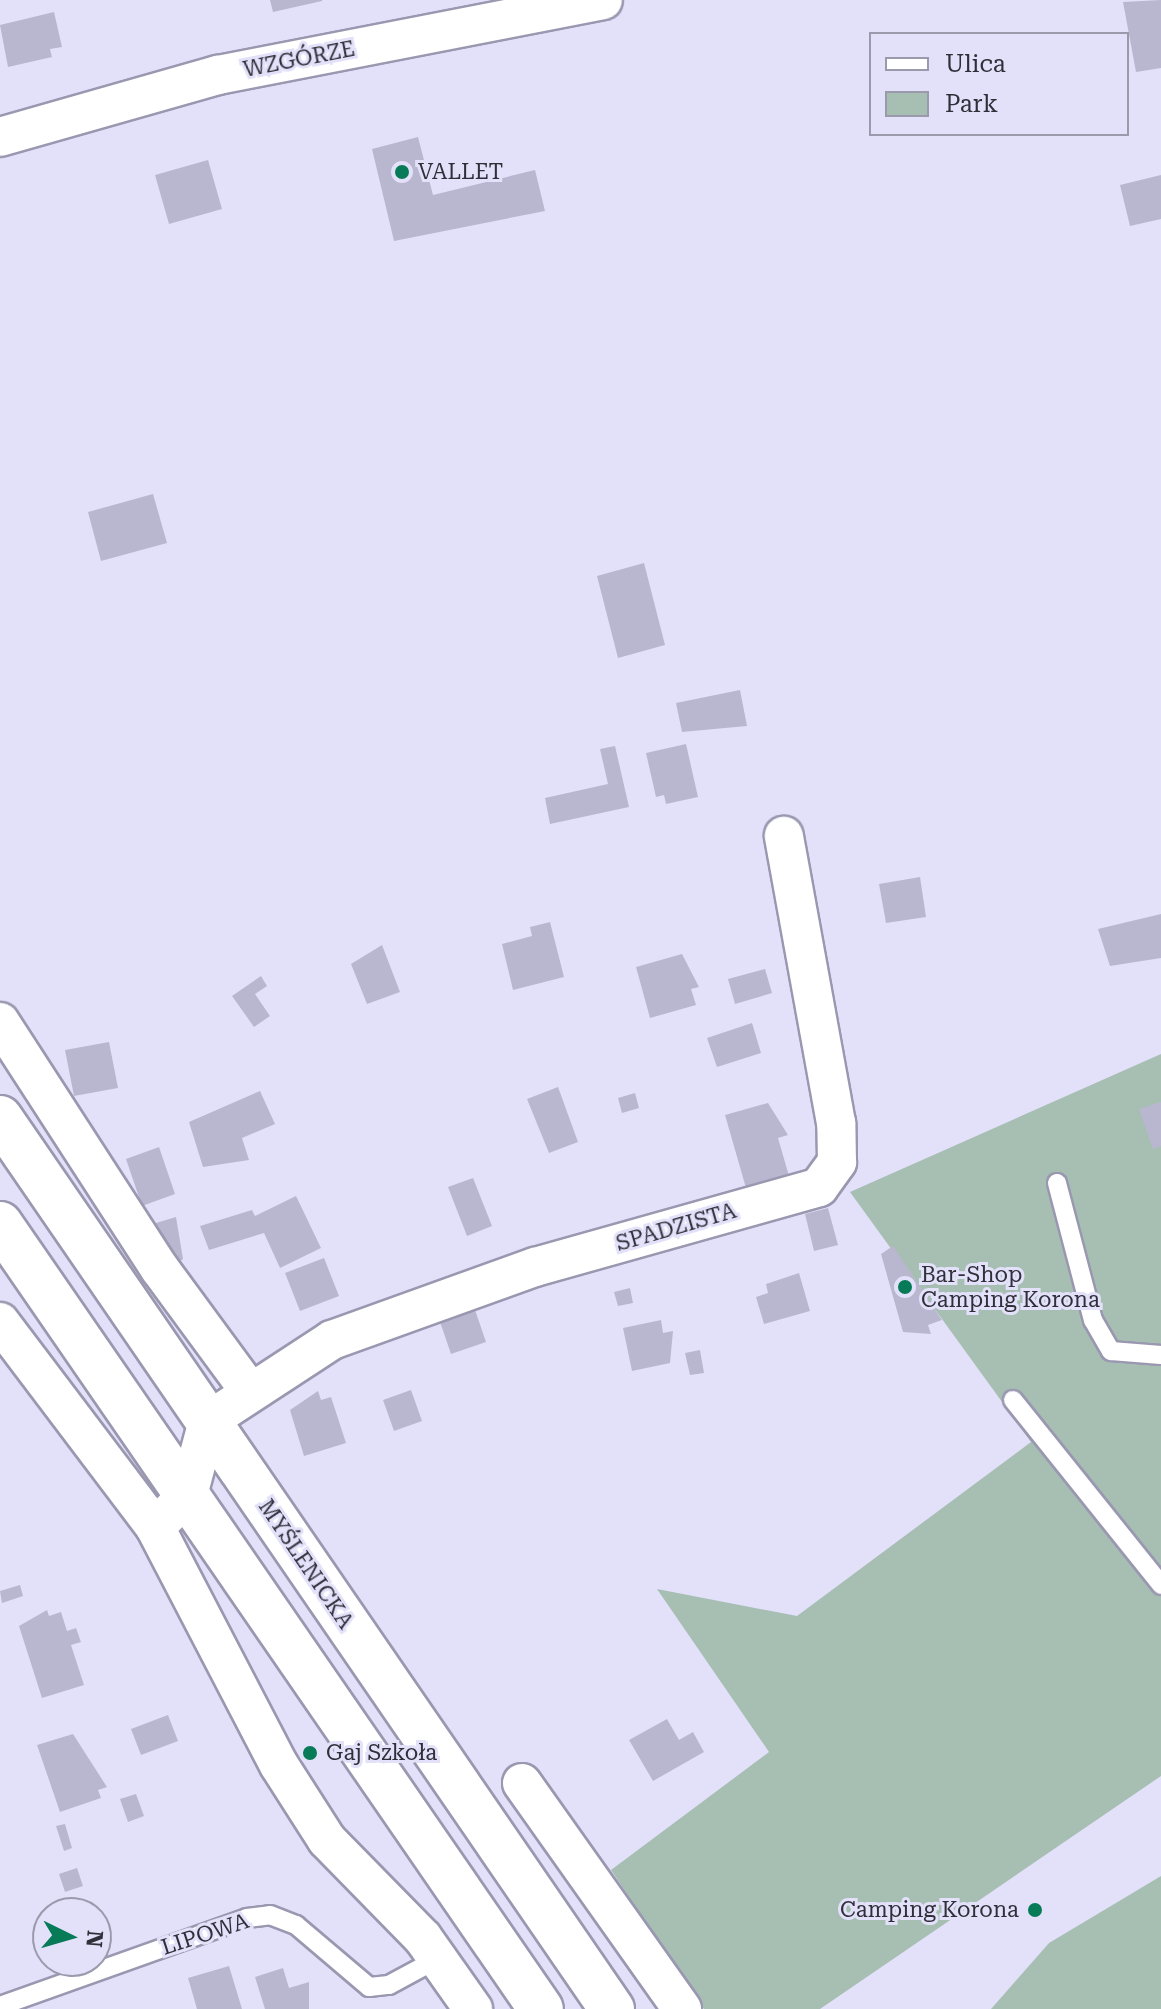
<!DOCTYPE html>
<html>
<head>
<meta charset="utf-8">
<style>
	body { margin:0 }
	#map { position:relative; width:1161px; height:2009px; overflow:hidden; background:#e3e1fa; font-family:"Roboto Serif",serif }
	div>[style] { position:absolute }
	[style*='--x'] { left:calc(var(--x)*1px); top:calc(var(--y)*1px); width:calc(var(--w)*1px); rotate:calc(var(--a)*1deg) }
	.green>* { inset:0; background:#a7bfb3 }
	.building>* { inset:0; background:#b9b7d0 }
	.roads { filter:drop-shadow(2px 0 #9a98b0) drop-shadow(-2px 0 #9a98b0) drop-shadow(0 2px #9a98b0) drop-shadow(0 -2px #9a98b0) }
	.lane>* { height:18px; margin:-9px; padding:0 9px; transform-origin:9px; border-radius:9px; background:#fff }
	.street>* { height:38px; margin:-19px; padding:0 19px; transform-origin:19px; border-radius:19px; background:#fff }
	.highway>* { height:44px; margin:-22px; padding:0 22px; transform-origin:22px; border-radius:22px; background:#fff }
	.dots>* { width:22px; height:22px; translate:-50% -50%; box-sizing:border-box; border:4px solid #e3e1fa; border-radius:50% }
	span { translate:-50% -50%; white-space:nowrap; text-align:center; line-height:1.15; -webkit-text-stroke:6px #e3e1fa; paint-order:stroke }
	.street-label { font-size:22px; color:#302f39 }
	.poi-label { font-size:22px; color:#302f39 }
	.left { translate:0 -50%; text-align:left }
	.right { translate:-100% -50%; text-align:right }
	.legend { position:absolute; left:869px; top:32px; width:260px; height:104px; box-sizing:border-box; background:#e3e1fa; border:2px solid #9b9aad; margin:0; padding:10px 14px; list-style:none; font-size:24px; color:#302f39 }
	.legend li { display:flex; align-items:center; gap:16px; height:40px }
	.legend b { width:40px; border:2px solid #9b9aad }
	.north { position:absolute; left:32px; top:1897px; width:80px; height:80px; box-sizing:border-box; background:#e3e1fa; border:2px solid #9b9aad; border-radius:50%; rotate:95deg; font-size:22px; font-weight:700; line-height:32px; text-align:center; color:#302f39 }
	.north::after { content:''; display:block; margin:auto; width:28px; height:36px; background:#077b57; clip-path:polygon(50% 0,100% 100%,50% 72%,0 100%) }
</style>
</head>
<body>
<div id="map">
	<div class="green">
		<div style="clip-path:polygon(1161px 1054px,1161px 1776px,820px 2009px,704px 2009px,611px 1870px,769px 1752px,657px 1589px,797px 1616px,1031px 1442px,850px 1192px)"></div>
		<div style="clip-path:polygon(1161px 1876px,1161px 2009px,991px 2009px,1049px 1943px)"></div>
	</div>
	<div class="building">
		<div style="clip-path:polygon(270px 0,322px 0,322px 1px,273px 12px)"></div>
		<div style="clip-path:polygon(1161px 0,1161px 68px,1136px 72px,1123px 2px)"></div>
		<div style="clip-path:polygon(54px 12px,62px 47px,50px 49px,52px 57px,8px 67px,0 25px)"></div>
		<div style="clip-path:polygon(418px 137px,433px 195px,535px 170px,545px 211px,394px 241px,372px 149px)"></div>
		<div style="clip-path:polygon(208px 160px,222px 209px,169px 224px,155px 175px)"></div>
		<div style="clip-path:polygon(1161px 175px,1161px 219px,1130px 226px,1120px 185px)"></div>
		<div style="clip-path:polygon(153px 494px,167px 543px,101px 561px,88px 512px)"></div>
		<div style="clip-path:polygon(644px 563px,665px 645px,618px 658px,597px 576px)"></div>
		<div style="clip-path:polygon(740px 690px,747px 726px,682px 732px,676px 703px)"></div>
		<div style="clip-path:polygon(686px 744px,698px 797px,666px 804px,664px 795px,656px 797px,646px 753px)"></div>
		<div style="clip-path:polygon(615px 746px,629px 807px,550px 824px,545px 798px,608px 784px,600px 749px)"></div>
		<div style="clip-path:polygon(920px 877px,926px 917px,886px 923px,879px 884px)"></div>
		<div style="clip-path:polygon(1161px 914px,1161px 958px,1110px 966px,1098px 929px)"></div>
		<div style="clip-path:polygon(550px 922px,564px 977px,513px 990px,502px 944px,532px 936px,530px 927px)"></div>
		<div style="clip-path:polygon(382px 945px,400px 992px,367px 1004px,351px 964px)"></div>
		<div style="clip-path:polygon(682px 954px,699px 987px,691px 989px,696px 1005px,650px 1018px,636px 967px)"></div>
		<div style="clip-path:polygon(765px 969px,772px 993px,735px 1004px,728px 979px)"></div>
		<div style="clip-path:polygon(261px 976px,267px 986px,255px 994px,270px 1016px,254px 1027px,232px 996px)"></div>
		<div style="clip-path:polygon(752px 1023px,761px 1053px,717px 1067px,707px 1038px)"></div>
		<div style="clip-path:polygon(109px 1042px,118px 1088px,74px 1096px,65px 1050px)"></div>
		<div style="clip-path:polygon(558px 1087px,578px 1142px,549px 1153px,527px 1099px)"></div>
		<div style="clip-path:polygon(260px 1091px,275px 1124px,242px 1138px,249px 1160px,203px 1167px,189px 1122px)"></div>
		<div style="clip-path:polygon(635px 1093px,639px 1108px,622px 1113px,618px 1098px)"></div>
		<div style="clip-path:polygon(1161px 1102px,1161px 1146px,1153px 1149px,1139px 1109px)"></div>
		<div style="clip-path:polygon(768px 1103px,788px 1135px,778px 1138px,789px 1176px,746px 1188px,725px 1115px)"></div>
		<div style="clip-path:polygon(159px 1147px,175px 1194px,142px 1206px,126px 1159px)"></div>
		<div style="clip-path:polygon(473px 1178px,492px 1226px,467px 1236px,448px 1187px)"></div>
		<div style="clip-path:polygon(296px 1196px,321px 1248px,280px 1268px,264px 1233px,209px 1250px,200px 1226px,252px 1210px,255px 1216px)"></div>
		<div style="clip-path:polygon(828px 1208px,838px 1245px,814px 1251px,805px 1214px)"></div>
		<div style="clip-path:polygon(176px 1217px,183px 1259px,174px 1266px,146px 1226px)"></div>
		<div style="clip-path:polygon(893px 1246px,942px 1320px,928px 1325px,931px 1334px,903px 1332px,881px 1254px)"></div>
		<div style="clip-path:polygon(324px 1258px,339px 1296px,300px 1311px,285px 1273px)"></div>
		<div style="clip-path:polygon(799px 1273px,810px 1311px,764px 1324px,756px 1297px,768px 1293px,766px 1284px)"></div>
		<div style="clip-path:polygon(630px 1288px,633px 1303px,618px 1306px,614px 1292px)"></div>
		<div style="clip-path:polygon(475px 1310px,486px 1342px,451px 1354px,440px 1322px)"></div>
		<div style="clip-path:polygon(661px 1320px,663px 1333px,673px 1331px,670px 1363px,632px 1371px,623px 1328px)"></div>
		<div style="clip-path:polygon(700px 1350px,704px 1373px,690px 1375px,685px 1353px)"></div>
		<div style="clip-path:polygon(411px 1390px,422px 1421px,394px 1431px,383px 1400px)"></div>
		<div style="clip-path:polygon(318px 1391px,321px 1400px,331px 1397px,346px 1443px,304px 1456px,290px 1410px)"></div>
		<div style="clip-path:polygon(20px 1585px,23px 1596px,2px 1603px,0 1591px)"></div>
		<div style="clip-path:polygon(47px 1610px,49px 1616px,61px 1612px,67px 1631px,76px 1628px,81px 1642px,71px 1645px,84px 1685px,42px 1698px,19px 1626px)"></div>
		<div style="clip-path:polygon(168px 1715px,178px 1741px,141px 1755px,131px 1729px)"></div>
		<div style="clip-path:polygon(667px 1719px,679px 1740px,693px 1732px,704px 1752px,653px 1781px,629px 1740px)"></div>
		<div style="clip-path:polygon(73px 1734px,107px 1787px,98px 1790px,101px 1798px,60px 1812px,37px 1745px)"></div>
		<div style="clip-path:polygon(136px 1794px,144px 1816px,128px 1822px,120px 1799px)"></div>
		<div style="clip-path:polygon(65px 1824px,72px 1848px,64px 1851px,56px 1826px)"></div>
		<div style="clip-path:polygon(77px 1868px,83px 1886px,65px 1892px,59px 1874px)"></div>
		<div style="clip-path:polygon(229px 1966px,242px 2009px,197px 2009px,188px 1978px)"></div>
		<div style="clip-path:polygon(283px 1968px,289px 1988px,309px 1982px,309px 2009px,265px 2009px,255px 1977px)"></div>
	</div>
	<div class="roads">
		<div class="lane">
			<div style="--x:1057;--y:1183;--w:142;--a:75.3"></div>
			<div style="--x:1093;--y:1320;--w:36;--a:60"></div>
			<div style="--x:1111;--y:1351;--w:50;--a:4.6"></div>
			<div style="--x:1013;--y:1400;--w:237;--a:51.3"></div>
			<div style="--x:0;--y:2006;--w:262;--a:-19.6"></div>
			<div style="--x:247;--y:1918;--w:23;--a:-7"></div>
			<div style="--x:270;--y:1915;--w:28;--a:21"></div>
			<div style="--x:296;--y:1925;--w:96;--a:40.3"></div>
			<div style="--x:369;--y:1987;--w:20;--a:-6"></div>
			<div style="--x:389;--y:1985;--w:55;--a:-28.4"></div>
		</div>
		<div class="street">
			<div style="--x:0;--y:137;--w:227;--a:-15.9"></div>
			<div style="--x:218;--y:75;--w:392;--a:-11"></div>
			<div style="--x:0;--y:1022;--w:294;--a:57.1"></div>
			<div style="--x:160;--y:1269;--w:149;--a:53.7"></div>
			<div style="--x:0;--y:1322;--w:257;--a:52.9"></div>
			<div style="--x:155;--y:1527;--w:268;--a:62.5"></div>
			<div style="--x:279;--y:1765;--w:89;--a:57.4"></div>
			<div style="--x:327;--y:1840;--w:137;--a:45.6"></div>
			<div style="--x:423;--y:1938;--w:87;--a:54.8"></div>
			<div style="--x:155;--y:1527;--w:46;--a:-44.1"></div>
			<div style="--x:188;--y:1495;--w:77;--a:-74.9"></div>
			<div style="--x:208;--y:1421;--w:148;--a:-33.2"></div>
			<div style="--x:332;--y:1340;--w:216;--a:-19.8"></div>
			<div style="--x:535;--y:1267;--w:295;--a:-15.7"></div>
			<div style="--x:819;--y:1187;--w:31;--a:-54"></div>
			<div style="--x:837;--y:1162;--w:39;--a:-91"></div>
			<div style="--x:836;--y:1123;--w:292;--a:-100.3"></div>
			<div style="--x:522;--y:1783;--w:277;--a:54.7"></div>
		</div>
		<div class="highway">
			<div style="--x:0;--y:1118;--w:1081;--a:55.52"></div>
			<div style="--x:0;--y:1224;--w:953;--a:55.43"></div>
		</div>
	</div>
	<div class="dots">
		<div style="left:402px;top:172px;background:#077b57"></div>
		<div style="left:905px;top:1287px;background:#077b57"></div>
		<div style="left:310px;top:1753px;background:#077b57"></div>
		<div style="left:1035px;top:1910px;background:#077b57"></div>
	</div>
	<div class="street-label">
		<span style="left:299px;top:59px;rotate:-11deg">WZGÓRZE</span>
		<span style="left:676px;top:1227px;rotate:-16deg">SPADZISTA</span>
		<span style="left:306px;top:1564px;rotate:56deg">MYŚLENICKA</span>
		<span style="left:205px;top:1934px;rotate:-18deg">LIPOWA</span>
	</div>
	<div class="poi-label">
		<span class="left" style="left:418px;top:172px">VALLET</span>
		<span class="left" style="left:921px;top:1287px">Bar-Shop<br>Camping Korona</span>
		<span class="left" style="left:326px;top:1753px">Gaj Szkoła</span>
		<span class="right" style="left:1019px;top:1910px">Camping Korona</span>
	</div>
	<ul class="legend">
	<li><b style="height:10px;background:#fff"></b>Ulica</li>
	<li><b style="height:22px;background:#a7bfb3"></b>Park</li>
	</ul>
	<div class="north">N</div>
</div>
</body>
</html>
